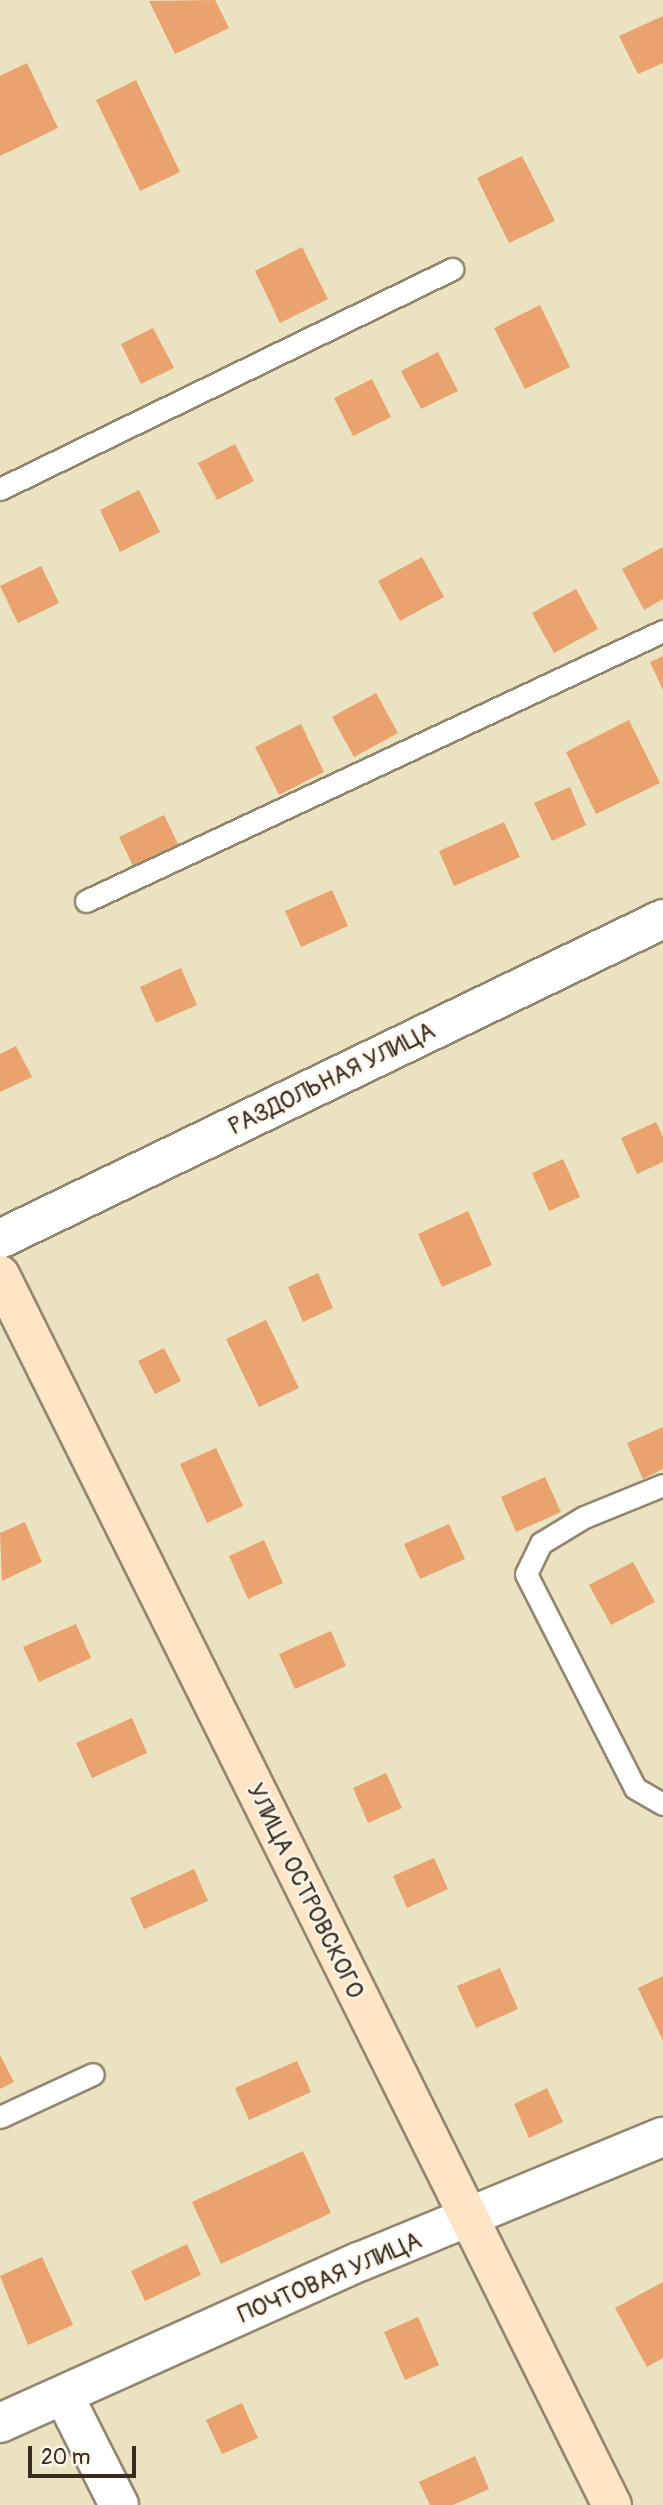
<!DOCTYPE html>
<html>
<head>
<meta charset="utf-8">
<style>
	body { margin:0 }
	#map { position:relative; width:663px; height:2505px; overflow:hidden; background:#eae2c0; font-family:Pangolin,sans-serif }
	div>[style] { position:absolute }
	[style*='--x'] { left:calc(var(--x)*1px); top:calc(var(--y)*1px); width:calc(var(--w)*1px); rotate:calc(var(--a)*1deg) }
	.building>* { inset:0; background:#eaa36e }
	.roads { filter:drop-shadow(2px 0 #92866f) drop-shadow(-2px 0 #92866f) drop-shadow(0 2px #92866f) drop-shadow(0 -2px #92866f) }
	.lane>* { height:21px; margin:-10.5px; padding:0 10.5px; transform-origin:10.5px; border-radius:10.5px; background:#fff }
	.street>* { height:38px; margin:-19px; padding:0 19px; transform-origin:19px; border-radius:19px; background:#fff }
	.secondary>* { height:38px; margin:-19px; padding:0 19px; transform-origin:19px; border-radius:19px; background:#fde5c5 }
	span { translate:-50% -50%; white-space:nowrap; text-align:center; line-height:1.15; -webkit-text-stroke:5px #fbf7ec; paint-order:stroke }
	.street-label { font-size:24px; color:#3b2a1e }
	.scale { position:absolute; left:28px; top:2446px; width:108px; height:32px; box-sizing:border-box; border:4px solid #3b2a1e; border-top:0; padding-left:9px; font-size:21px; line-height:24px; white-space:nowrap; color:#3b2a1e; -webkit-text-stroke:5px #fbf7ec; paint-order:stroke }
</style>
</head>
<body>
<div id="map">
	<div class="building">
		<div style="clip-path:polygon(215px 0,229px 28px,175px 54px,149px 1px)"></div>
		<div style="clip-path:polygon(663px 16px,663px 63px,638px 74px,619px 36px)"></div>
		<div style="clip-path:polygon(27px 63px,58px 128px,0 156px,0 76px)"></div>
		<div style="clip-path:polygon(136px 80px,180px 172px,140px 191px,96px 100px)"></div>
		<div style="clip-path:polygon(522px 156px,555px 221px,509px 243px,477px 178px)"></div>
		<div style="clip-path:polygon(302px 247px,328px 299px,280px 323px,255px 271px)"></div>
		<div style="clip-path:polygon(540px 305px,570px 367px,525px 389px,494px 328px)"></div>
		<div style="clip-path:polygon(153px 328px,174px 368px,141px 384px,121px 344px)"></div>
		<div style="clip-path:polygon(438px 352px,458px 391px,421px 409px,401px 371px)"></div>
		<div style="clip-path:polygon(372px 379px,391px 417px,353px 436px,334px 398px)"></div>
		<div style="clip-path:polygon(235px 444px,254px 481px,217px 500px,198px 463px)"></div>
		<div style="clip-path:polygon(139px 490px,160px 532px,120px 552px,100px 510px)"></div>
		<div style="clip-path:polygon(663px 547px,663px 599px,644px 610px,622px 569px)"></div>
		<div style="clip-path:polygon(422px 557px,444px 597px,400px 621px,378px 581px)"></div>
		<div style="clip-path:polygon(41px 566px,59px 603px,18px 623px,0 586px)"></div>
		<div style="clip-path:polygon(576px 589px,598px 629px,554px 653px,532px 613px)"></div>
		<div style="clip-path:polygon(663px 656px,663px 690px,650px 662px)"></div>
		<div style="clip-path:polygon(376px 693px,398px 733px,354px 757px,332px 717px)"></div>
		<div style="clip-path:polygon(629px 720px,660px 783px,596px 814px,566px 752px)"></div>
		<div style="clip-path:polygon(301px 724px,324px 772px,279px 795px,255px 747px)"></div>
		<div style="clip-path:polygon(570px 787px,586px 825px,552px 841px,534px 803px)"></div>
		<div style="clip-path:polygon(164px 815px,179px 846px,134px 868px,119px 837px)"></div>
		<div style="clip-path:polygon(504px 822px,520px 857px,454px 886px,439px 851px)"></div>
		<div style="clip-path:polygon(332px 890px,348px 926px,301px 947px,285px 911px)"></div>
		<div style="clip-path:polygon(181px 968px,197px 1005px,156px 1023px,140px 987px)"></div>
		<div style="clip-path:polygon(16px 1046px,32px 1077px,0 1092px,0 1054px)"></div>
		<div style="clip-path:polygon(656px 1122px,663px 1137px,663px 1162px,637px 1174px,621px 1138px)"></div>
		<div style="clip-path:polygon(563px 1159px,580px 1197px,549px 1211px,532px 1173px)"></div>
		<div style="clip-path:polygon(468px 1211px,492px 1265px,442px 1287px,418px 1234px)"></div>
		<div style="clip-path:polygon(318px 1273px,333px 1308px,303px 1322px,288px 1287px)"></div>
		<div style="clip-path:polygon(266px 1320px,299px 1388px,259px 1407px,226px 1339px)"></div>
		<div style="clip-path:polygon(164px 1348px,181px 1381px,155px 1394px,138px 1361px)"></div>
		<div style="clip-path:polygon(663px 1427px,663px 1469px,643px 1479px,627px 1443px)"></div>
		<div style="clip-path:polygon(216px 1448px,243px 1506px,207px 1523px,180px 1464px)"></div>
		<div style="clip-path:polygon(545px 1477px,561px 1512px,516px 1532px,501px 1497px)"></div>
		<div style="clip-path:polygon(25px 1522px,42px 1562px,2px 1581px,0 1533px)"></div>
		<div style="clip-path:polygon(449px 1524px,465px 1559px,420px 1579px,404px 1544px)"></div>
		<div style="clip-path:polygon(264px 1540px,283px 1583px,248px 1599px,229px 1556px)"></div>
		<div style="clip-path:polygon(633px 1562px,655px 1602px,611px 1625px,589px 1585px)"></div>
		<div style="clip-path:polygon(76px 1624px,91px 1658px,39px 1682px,23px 1647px)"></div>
		<div style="clip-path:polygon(331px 1631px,346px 1666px,295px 1689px,279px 1654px)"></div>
		<div style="clip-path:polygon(132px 1718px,147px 1753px,92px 1778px,76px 1743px)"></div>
		<div style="clip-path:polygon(386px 1773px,402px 1808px,368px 1823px,353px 1788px)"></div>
		<div style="clip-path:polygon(434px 1858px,448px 1889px,407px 1908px,393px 1876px)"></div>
		<div style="clip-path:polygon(194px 1869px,208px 1901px,144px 1929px,130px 1898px)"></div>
		<div style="clip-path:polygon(500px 1968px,518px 2009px,476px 2028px,457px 1986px)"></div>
		<div style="clip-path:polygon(663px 1976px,663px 2041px,638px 1988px)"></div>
		<div style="clip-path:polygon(0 2055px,14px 2082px,0 2089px)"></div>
		<div style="clip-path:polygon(297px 2061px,311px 2092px,249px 2120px,235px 2088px)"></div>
		<div style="clip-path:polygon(547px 2088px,563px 2122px,529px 2138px,514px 2104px)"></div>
		<div style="clip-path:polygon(303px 2151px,331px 2213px,221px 2264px,192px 2202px)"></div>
		<div style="clip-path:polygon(187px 2244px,201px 2275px,145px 2301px,131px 2271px)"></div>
		<div style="clip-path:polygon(42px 2257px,73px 2325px,28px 2345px,0 2276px)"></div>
		<div style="clip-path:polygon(663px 2282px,663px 2358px,647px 2367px,615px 2308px)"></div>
		<div style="clip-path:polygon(418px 2317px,439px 2365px,405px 2380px,384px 2332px)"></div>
		<div style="clip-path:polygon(242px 2403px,258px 2438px,222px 2454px,206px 2420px)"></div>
		<div style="clip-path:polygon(475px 2456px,489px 2489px,453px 2505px,430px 2505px,419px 2482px)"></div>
	</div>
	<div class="roads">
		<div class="lane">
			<div style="--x:0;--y:489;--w:503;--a:-25.95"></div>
			<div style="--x:86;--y:901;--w:637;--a:-25.08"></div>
			<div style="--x:663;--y:1485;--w:85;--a:157.9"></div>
			<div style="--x:584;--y:1517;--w:50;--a:148.8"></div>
			<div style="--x:541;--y:1543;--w:34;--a:116"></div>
			<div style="--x:526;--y:1574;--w:240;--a:63"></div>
			<div style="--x:635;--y:1788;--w:32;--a:30"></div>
			<div style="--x:0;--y:2117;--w:102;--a:-24.8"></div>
		</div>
		<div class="street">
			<div style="--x:0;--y:1239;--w:736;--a:-25.76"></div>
			<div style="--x:64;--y:2396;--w:122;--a:63.2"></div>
			<div style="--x:0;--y:2423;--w:393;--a:-24.2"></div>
			<div style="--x:359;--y:2262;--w:329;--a:-22.4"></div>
		</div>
		<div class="secondary">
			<div style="--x:0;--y:1275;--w:1374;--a:63.55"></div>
		</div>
	</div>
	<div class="street-label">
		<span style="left:332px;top:1079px;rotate:-26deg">РАЗДОЛЬНАЯ УЛИЦА</span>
		<span style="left:305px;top:1891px;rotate:64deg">УЛИЦА ОСТРОВСКОГО</span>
		<span style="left:330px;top:2278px;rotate:-23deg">ПОЧТОВАЯ УЛИЦА</span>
	</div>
	<div class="scale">20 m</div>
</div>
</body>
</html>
